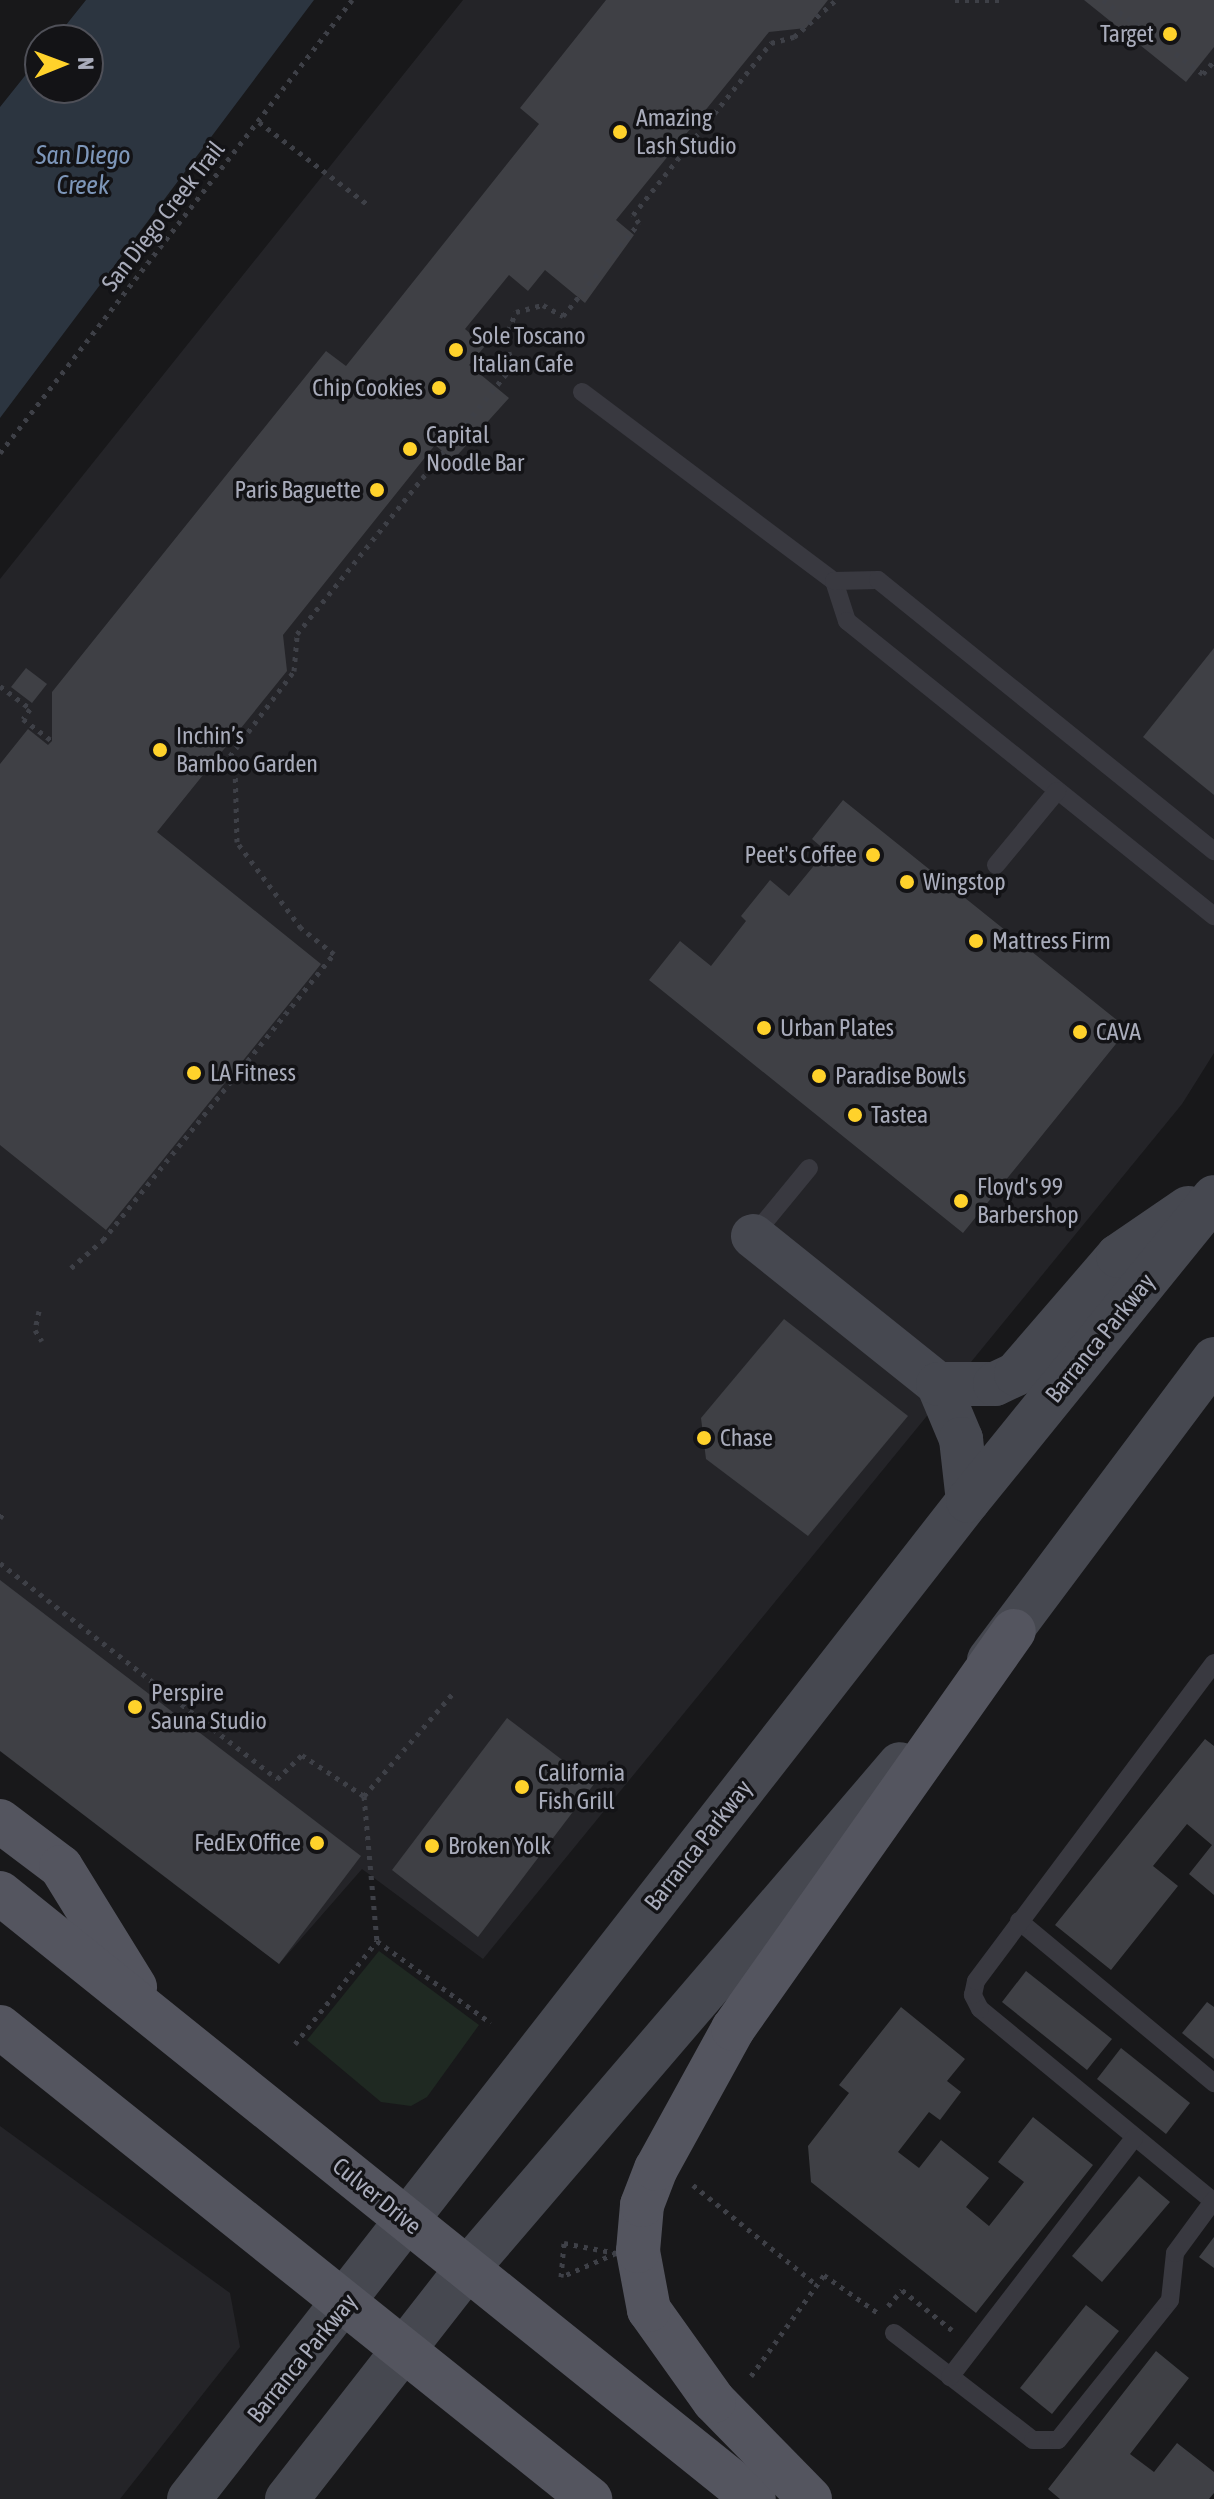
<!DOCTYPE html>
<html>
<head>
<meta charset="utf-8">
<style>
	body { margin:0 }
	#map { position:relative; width:1214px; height:2499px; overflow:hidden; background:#18181a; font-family:"Asap Condensed",sans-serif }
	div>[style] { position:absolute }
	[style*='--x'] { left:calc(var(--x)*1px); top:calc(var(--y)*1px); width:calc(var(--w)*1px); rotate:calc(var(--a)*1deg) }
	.built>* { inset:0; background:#242428 }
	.green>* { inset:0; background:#1f2922 }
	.water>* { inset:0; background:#2c3540 }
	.building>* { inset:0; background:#3f4045 }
	.path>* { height:5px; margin-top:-2.5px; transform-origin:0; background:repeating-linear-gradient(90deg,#3e4047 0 4px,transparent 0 10px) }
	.lane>* { height:18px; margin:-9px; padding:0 9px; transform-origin:9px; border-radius:9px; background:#393940 }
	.secondary>* { height:44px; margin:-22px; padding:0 22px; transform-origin:22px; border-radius:22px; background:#464850 }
	.primary>* { height:44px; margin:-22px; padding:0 22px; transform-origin:22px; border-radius:22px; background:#54555f }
	.dots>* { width:22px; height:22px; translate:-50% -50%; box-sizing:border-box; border:4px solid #131316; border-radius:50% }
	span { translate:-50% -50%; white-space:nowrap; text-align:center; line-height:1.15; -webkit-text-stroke:7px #131316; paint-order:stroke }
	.poi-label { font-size:24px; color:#a9acbb }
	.right { translate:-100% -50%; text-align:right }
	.left { translate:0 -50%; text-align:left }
	.street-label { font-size:24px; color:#a9acbb }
	.water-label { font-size:26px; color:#7d96b9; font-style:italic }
	.north { position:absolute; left:24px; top:24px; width:80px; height:80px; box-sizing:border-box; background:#131316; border:2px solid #4f5058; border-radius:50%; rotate:89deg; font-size:22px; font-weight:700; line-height:32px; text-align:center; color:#a9acbb }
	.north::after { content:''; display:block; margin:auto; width:28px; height:36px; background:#ffd22b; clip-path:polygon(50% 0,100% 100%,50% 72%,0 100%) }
</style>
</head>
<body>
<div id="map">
	<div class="built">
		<div style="clip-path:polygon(463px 0,1214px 0,1214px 1053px,1182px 1104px,483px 1959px,362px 1869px,279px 1964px,0 1748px,0 579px)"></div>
		<div style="clip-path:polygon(0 2126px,230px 2293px,240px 2347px,120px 2499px,0 2499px)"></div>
	</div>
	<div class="green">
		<div style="clip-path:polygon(379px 1951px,479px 2025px,427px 2097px,411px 2106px,381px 2102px,307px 2040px)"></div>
	</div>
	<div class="water">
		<div style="clip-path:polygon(86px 0,314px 0,0 418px,0 107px,40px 57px,40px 88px,88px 88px,88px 40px,54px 40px)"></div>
	</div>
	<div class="building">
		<div style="clip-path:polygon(606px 0,828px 0,806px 28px,769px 32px,616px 220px,634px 235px,585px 303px,545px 270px,528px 291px,509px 275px,465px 329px,485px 346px,469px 365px,509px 398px,453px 460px,435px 445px,283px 635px,287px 671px,157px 832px,321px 964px,106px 1230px,0 1145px,0 764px,28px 729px,48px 745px,52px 741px,52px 692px,326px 351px,346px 366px,539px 124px,520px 108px)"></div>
		<div style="clip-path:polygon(1084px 0,1214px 0,1214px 47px,1186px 82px)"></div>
		<div style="clip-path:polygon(1214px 648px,1214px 795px,1143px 737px)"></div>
		<div style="clip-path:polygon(26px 668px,47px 684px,32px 703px,11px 687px)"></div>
		<div style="clip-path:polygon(843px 800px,1128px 1029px,963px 1233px,649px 980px,680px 941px,711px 966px,746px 921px,741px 916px,770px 880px,789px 896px,826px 851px,812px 839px)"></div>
		<div style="clip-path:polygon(784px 1319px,908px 1416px,808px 1536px,706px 1459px,701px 1418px)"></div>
		<div style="clip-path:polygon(0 1580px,361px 1856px,279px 1964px,0 1751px)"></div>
		<div style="clip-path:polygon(507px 1718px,594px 1784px,478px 1937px,392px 1870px)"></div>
		<div style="clip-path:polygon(1205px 1739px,1214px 1746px,1214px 1895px,1189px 1874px,1212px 1845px,1187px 1824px,1153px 1866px,1178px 1886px,1111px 1970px,1055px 1925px)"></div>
		<div style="clip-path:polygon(1026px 1971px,1112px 2039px,1087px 2070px,1002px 2002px)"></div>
		<div style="clip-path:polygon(1207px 2002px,1214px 2007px,1214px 2059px,1182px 2033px)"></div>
		<div style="clip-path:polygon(901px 2007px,965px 2059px,947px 2081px,961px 2092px,940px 2120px,929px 2112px,898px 2152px,919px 2168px,941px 2140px,989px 2178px,966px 2207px,989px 2226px,1024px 2182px,998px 2162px,1033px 2117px,1093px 2165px,976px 2313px,811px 2182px,808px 2146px,849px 2093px,839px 2085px)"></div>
		<div style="clip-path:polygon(1121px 2048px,1190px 2103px,1166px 2134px,1097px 2079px)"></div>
		<div style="clip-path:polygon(1139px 2176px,1170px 2202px,1102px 2282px,1072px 2256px)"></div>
		<div style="clip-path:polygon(1214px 2237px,1214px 2268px,1199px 2257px)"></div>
		<div style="clip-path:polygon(1086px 2305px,1119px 2331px,1052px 2414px,1020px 2388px)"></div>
		<div style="clip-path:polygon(1156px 2351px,1189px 2378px,1130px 2454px,1154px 2472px,1177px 2443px,1214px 2472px,1214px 2493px,1209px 2499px,1060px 2499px,1048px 2489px)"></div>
	</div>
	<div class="path">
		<div style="--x:955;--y:0;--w:45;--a:0"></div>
		<div style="--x:1103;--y:0;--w:124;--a:36.5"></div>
		<div style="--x:1203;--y:74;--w:17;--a:-50"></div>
		<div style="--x:259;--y:122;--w:136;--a:37.2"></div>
		<div style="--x:0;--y:453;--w:574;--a:-52.15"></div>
		<div style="--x:0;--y:686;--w:38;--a:37"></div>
		<div style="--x:30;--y:709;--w:12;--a:125"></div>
		<div style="--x:23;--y:719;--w:36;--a:37"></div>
		<div style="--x:71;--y:1268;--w:43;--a:-41.2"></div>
		<div style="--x:103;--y:1240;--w:368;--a:-51.1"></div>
		<div style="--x:334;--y:954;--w:42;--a:-141.8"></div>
		<div style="--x:301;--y:928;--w:107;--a:-126.7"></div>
		<div style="--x:237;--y:842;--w:78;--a:-91.5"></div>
		<div style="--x:235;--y:764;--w:9;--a:-122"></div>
		<div style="--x:230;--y:756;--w:106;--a:-53"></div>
		<div style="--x:294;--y:671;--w:37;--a:-85"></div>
		<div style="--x:297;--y:634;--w:345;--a:-51.2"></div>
		<div style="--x:513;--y:365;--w:26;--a:-108"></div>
		<div style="--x:505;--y:340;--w:30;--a:-69"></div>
		<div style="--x:516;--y:312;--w:28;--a:-15"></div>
		<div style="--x:543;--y:305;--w:23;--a:29"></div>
		<div style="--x:563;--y:316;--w:120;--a:-50.7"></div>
		<div style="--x:639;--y:223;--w:10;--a:-127"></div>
		<div style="--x:633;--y:215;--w:221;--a:-51.3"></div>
		<div style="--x:771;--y:43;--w:24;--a:-15"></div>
		<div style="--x:794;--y:37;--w:56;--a:-41.4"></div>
		<div style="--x:39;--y:1311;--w:19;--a:102"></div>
		<div style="--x:35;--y:1330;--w:13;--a:58"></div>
		<div style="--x:0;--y:1518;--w:7;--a:-56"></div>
		<div style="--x:0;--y:1563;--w:351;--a:37.9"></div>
		<div style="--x:277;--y:1779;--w:35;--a:-44"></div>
		<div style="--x:302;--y:1755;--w:74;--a:33.5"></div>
		<div style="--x:364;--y:1796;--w:138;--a:-49.1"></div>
		<div style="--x:364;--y:1796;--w:146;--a:84.9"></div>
		<div style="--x:377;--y:1941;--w:140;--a:35.7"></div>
		<div style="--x:295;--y:2044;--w:132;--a:-51.5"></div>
		<div style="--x:693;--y:2185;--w:159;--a:38.9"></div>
		<div style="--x:564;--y:2243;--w:53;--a:10.9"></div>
		<div style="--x:616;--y:2253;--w:60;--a:156.4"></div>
		<div style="--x:561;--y:2277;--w:34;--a:-85"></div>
		<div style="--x:888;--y:2306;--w:21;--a:-49"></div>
		<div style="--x:902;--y:2290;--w:64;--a:38.7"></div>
		<div style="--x:751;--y:2376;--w:125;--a:-54.1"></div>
		<div style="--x:824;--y:2275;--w:66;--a:35.1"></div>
	</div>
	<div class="lane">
		<div style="--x:582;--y:392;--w:315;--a:36.9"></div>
		<div style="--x:834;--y:581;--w:42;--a:72"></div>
		<div style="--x:847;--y:621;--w:471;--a:38.8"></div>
		<div style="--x:834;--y:581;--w:44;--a:-1.3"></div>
		<div style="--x:878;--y:580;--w:432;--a:38.9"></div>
		<div style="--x:996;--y:865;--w:96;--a:-50.5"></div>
		<div style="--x:753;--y:1236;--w:88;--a:-50.5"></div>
		<div style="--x:1019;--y:1921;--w:254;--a:39.7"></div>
		<div style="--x:1213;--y:2201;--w:302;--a:-140.5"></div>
		<div style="--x:980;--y:2009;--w:16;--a:-117"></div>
		<div style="--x:973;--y:1995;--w:14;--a:-78"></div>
		<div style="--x:976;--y:1981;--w:397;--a:-53.2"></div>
		<div style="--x:894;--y:2333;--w:175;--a:37.6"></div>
		<div style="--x:1033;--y:2440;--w:25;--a:0"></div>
		<div style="--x:1058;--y:2440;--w:179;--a:-51.3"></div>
		<div style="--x:1170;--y:2300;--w:47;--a:-83.9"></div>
		<div style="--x:1175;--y:2253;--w:66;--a:-53.7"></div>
		<div style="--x:950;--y:2377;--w:302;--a:-52.4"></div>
	</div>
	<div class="secondary">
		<div style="--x:753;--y:1236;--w:237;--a:38.7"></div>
		<div style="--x:938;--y:1384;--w:60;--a:67.3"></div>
		<div style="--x:961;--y:1439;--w:62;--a:83.6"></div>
		<div style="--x:938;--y:1384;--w:57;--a:0"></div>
		<div style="--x:995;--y:1384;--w:23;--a:-25"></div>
		<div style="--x:1016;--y:1374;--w:156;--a:-49.2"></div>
		<div style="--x:1118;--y:1256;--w:85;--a:-34.4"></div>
		<div style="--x:989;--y:1660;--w:376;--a:-53.2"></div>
		<div style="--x:189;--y:2499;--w:1266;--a:-52.03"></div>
		<div style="--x:968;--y:1501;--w:391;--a:-51"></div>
		<div style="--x:287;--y:2499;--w:292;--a:-52"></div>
		<div style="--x:467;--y:2269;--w:665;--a:-49.39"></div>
	</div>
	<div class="primary">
		<div style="--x:0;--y:1821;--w:76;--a:37"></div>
		<div style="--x:61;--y:1867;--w:141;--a:58.3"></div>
		<div style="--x:0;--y:1893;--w:967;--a:38.79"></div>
		<div style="--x:0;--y:2027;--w:756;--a:38.66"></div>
		<div style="--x:810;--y:2499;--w:137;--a:-134.4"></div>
		<div style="--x:714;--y:2401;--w:112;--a:-125.5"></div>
		<div style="--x:649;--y:2310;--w:60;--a:-100.6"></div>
		<div style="--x:638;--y:2251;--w:46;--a:-85"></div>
		<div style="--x:642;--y:2205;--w:39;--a:-69"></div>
		<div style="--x:656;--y:2169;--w:160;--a:-61.2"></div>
		<div style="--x:733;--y:2029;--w:487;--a:-54.8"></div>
	</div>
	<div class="dots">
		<div style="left:1170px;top:34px;background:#ffd22b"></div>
		<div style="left:620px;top:132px;background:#ffd22b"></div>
		<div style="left:456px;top:350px;background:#ffd22b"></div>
		<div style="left:439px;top:388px;background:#ffd22b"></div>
		<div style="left:410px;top:449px;background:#ffd22b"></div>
		<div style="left:377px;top:490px;background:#ffd22b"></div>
		<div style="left:160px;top:750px;background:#ffd22b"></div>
		<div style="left:873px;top:855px;background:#ffd22b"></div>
		<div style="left:907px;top:882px;background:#ffd22b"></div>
		<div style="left:976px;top:941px;background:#ffd22b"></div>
		<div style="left:764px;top:1028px;background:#ffd22b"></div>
		<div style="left:1080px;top:1032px;background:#ffd22b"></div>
		<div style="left:194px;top:1073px;background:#ffd22b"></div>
		<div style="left:819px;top:1076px;background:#ffd22b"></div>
		<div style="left:855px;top:1115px;background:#ffd22b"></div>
		<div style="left:961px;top:1201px;background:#ffd22b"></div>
		<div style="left:704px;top:1438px;background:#ffd22b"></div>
		<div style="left:135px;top:1707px;background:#ffd22b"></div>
		<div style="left:522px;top:1787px;background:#ffd22b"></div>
		<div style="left:317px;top:1843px;background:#ffd22b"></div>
		<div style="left:432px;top:1846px;background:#ffd22b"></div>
	</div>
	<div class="poi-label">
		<span class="right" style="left:1154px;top:34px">Target</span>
		<span class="left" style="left:636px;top:132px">Amazing<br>Lash Studio</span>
		<span class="left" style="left:472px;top:350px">Sole Toscano<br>Italian Cafe</span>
		<span class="right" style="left:423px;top:388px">Chip Cookies</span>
		<span class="left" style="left:426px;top:449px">Capital<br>Noodle Bar</span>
		<span class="right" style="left:361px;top:490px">Paris Baguette</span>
		<span class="left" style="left:176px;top:750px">Inchin’s<br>Bamboo Garden</span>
		<span class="right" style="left:857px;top:855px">Peet's Coffee</span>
		<span class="left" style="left:923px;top:882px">Wingstop</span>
		<span class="left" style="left:992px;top:941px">Mattress Firm</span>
		<span class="left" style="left:780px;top:1028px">Urban Plates</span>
		<span class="left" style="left:1096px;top:1032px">CAVA</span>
		<span class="left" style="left:210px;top:1073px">LA Fitness</span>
		<span class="left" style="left:835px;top:1076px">Paradise Bowls</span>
		<span class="left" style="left:871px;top:1115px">Tastea</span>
		<span class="left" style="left:977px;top:1201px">Floyd's 99<br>Barbershop</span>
		<span class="left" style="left:720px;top:1438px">Chase</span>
		<span class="left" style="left:151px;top:1707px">Perspire<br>Sauna Studio</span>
		<span class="left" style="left:538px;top:1787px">California<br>Fish Grill</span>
		<span class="right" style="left:301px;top:1843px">FedEx Office</span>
		<span class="left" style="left:448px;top:1846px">Broken Yolk</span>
	</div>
	<div class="street-label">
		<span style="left:163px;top:216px;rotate:-52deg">San Diego Creek Trail</span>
		<span style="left:1100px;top:1338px;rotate:-51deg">Barranca Parkway</span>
		<span style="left:698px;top:1845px;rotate:-52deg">Barranca Parkway</span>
		<span style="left:377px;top:2196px;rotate:39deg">Culver Drive</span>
		<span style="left:302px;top:2358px;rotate:-51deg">Barranca Parkway</span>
	</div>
	<div class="water-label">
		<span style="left:83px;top:171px">San Diego<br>Creek</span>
	</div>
	<div class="north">N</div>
</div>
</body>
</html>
